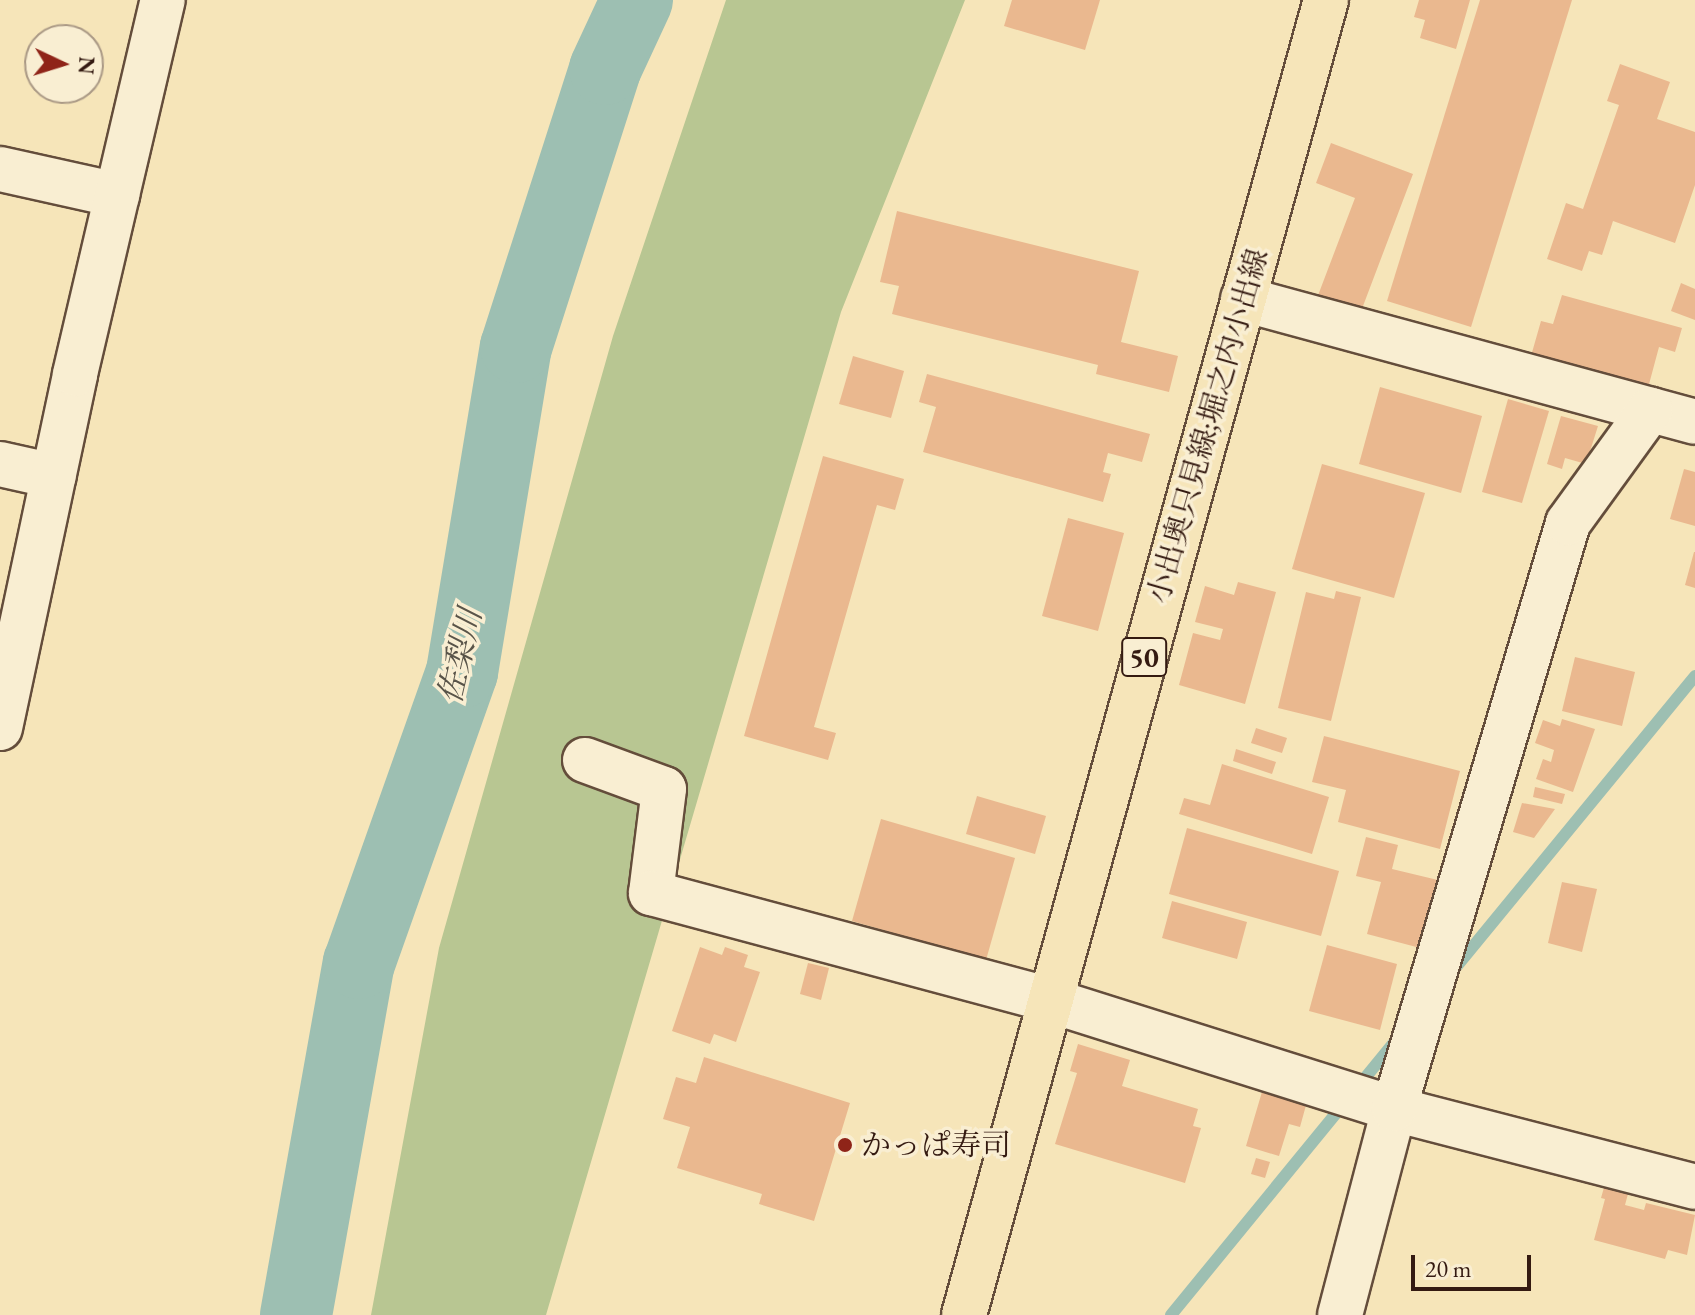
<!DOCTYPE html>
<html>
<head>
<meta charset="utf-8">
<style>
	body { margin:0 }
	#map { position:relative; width:1695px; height:1315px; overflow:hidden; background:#f6e5b9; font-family:"EB Garamond","Noto Serif JP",serif }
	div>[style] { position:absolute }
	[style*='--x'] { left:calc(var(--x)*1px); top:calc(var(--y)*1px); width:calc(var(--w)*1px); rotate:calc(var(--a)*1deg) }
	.green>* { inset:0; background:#b8c692 }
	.stream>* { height:12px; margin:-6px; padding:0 6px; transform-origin:6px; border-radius:6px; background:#9dbfb2 }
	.river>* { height:72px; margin:-36px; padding:0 36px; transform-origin:36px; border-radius:36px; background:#9dbfb2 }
	.building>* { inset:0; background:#eab88f }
	.roads { filter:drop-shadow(2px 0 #644d3b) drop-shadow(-2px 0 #644d3b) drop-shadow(0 2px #644d3b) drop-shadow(0 -2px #644d3b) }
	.minor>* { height:44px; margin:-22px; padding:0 22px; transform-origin:22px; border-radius:22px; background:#f9eed2 }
	.major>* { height:44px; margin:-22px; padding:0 22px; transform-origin:22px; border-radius:22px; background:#f6e5b9 }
	.dots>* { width:22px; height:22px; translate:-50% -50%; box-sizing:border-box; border:4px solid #f9eed2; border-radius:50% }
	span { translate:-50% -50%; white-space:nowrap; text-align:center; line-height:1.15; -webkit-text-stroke:7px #f9eed2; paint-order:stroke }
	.shield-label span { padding:2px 6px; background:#f9eed2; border:2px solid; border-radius:6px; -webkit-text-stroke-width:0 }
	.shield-label { font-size:28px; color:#341a11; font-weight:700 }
	.street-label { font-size:30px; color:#341a11 }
	.poi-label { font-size:30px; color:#341a11 }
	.left { translate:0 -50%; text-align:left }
	.water-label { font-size:32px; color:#595449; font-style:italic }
	.north { position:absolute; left:24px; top:24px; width:80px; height:80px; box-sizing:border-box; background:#f9eed2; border:2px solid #aa9985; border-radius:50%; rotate:94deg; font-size:22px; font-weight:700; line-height:32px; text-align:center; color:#341a11 }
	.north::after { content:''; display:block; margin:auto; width:28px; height:36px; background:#8f2418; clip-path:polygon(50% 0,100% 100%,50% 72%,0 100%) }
	.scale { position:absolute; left:1411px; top:1255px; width:120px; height:36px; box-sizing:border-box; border:4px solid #341a11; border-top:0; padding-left:10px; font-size:24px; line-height:28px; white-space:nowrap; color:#341a11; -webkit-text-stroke:6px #f9eed2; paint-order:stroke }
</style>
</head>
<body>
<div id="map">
	<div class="green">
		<div style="clip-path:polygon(726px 0,965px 0,841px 312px,546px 1315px,371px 1315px,439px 948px,613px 336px)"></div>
	</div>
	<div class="stream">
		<div style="--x:1452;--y:972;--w:383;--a:-50.6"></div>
		<div style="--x:1171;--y:1315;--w:357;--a:-50.7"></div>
	</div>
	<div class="river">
		<div style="--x:296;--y:1315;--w:358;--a:-79.9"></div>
		<div style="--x:359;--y:963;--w:309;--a:-70.5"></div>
		<div style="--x:462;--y:672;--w:329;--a:-80.6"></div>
		<div style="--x:516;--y:347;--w:292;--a:-72.2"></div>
		<div style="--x:605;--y:69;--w:76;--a:-65.1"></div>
	</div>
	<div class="building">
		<div style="clip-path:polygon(1012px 0,1100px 0,1085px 50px,1004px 26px)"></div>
		<div style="clip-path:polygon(1419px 0,1470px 0,1456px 49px,1420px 38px,1425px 20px,1414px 17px)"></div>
		<div style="clip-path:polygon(1480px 0,1572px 0,1471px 327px,1387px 301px)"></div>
		<div style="clip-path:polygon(1620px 64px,1670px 82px,1657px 119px,1695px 132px,1695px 185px,1675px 243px,1613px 221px,1602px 255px,1589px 251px,1582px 271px,1547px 259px,1566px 203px,1583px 209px,1619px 105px,1607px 101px)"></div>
		<div style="clip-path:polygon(1331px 143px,1413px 174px,1360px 314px,1317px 298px,1355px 198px,1316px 183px)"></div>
		<div style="clip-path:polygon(897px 211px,1139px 271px,1121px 342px,1178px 356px,1169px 392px,1096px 374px,1098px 365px,892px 314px,899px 286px,880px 282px)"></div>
		<div style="clip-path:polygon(1681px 283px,1695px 289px,1695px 320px,1671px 311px)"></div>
		<div style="clip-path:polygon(1562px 295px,1682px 328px,1675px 352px,1659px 347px,1648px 388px,1531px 356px,1541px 321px,1553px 324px)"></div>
		<div style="clip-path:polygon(853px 356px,904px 371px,891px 418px,839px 404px)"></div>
		<div style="clip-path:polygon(927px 374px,1150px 434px,1142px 462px,1108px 453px,1103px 472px,1111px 474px,1103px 502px,923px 452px,936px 407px,919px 402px)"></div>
		<div style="clip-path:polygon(1380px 387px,1482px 416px,1461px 493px,1359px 464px)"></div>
		<div style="clip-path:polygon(1508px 399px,1549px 411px,1522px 503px,1482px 492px)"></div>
		<div style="clip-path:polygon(1561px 416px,1598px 426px,1586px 464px,1565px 458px,1562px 469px,1547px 464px)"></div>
		<div style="clip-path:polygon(823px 456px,904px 479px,895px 510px,877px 505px,814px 727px,836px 733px,828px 760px,744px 736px)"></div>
		<div style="clip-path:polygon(1322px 464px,1425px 493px,1394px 598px,1292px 569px)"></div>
		<div style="clip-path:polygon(1684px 469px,1695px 472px,1695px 526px,1670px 519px)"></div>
		<div style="clip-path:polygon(1068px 518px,1124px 533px,1098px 631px,1042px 616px)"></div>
		<div style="clip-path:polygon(1694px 552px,1695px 552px,1695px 588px,1685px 585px)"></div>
		<div style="clip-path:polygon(1238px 582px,1276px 592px,1245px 704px,1179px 685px,1193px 633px,1220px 640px,1223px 629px,1195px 622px,1205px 586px,1234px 595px)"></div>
		<div style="clip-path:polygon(1336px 591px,1361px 597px,1331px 721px,1278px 708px,1306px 592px,1334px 599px)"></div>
		<div style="clip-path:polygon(1575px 657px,1635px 672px,1622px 726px,1562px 711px)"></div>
		<div style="clip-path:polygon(1562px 719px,1595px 729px,1573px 792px,1536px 779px,1543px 759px,1551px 762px,1554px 750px,1535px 743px,1543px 720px,1560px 726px)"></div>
		<div style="clip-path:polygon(1256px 728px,1287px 738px,1282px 753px,1251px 743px)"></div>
		<div style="clip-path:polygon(1324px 736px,1460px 771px,1440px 849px,1338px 822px,1346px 790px,1312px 782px)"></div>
		<div style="clip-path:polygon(1236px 749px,1276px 762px,1272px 774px,1233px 761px)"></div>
		<div style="clip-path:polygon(1222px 764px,1329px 797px,1312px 854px,1179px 814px,1184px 798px,1210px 805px)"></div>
		<div style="clip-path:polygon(1535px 787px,1565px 794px,1562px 804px,1533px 797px)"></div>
		<div style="clip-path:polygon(977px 796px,1046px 816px,1035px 854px,966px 834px)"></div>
		<div style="clip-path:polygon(1522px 803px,1555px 809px,1534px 838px,1513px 832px)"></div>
		<div style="clip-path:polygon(881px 819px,1015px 858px,986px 960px,852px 921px)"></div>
		<div style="clip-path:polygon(1187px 828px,1339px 871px,1321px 936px,1169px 894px)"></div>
		<div style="clip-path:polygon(1366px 837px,1398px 845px,1392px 869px,1442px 881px,1424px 949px,1367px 934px,1381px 882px,1356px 876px)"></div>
		<div style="clip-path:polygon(1562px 882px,1597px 889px,1582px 952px,1548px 943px)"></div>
		<div style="clip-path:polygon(1172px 901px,1247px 922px,1237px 959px,1162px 938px)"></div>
		<div style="clip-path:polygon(1327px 945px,1397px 964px,1380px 1030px,1309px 1011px)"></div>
		<div style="clip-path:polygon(700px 947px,722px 955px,725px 947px,748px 955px,744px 967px,760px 972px,736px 1042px,714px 1034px,710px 1044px,672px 1031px)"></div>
		<div style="clip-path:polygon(808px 963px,829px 968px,821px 1000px,800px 994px)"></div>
		<div style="clip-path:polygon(1078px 1044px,1130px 1060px,1122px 1086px,1198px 1109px,1193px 1126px,1201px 1128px,1185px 1183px,1055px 1144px,1077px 1073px,1070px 1071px)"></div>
		<div style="clip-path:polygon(704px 1057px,850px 1103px,814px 1221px,759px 1204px,762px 1194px,677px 1168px,690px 1127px,663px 1119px,676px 1077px,696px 1083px)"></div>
		<div style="clip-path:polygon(1264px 1085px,1308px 1098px,1300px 1127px,1289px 1124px,1279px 1156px,1246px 1146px)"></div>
		<div style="clip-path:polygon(1256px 1158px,1270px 1162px,1265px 1178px,1251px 1174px)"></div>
		<div style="clip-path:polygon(1605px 1184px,1629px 1190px,1625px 1205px,1644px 1210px,1646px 1203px,1695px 1215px,1687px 1255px,1668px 1250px,1665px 1259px,1594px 1240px,1605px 1199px,1601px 1198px)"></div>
	</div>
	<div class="roads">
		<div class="minor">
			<div style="--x:0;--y:169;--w:120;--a:12.5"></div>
			<div style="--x:1243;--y:299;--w:468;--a:15.2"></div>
			<div style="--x:0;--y:464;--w:55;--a:12.5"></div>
			<div style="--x:0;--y:728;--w:362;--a:-78"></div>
			<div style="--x:75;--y:374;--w:384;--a:-76.8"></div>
			<div style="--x:585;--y:760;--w:84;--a:20.2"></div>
			<div style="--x:664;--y:789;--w:105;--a:97.1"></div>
			<div style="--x:651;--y:893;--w:412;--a:15"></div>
			<div style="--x:1049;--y:1000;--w:362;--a:17.5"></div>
			<div style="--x:1394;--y:1109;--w:311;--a:14.5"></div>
			<div style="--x:1340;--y:1315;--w:213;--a:-75.3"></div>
			<div style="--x:1394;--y:1109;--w:611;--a:-73.46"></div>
			<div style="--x:1568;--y:523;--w:140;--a:-54"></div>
		</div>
		<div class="major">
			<div style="--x:964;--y:1315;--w:1364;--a:-74.61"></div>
		</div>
	</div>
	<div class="dots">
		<div style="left:845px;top:1145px;background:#8f2418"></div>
	</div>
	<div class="shield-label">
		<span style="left:1144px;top:657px">50</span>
	</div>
	<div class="street-label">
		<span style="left:1208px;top:426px;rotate:-74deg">小出奥只見線;堀之内小出線</span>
	</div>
	<div class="poi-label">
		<span class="left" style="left:861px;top:1145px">かっぱ寿司</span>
	</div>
	<div class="water-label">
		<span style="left:460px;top:656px;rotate:-77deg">佐梨川</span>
	</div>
	<div class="north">N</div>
	<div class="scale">20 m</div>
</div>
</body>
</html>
